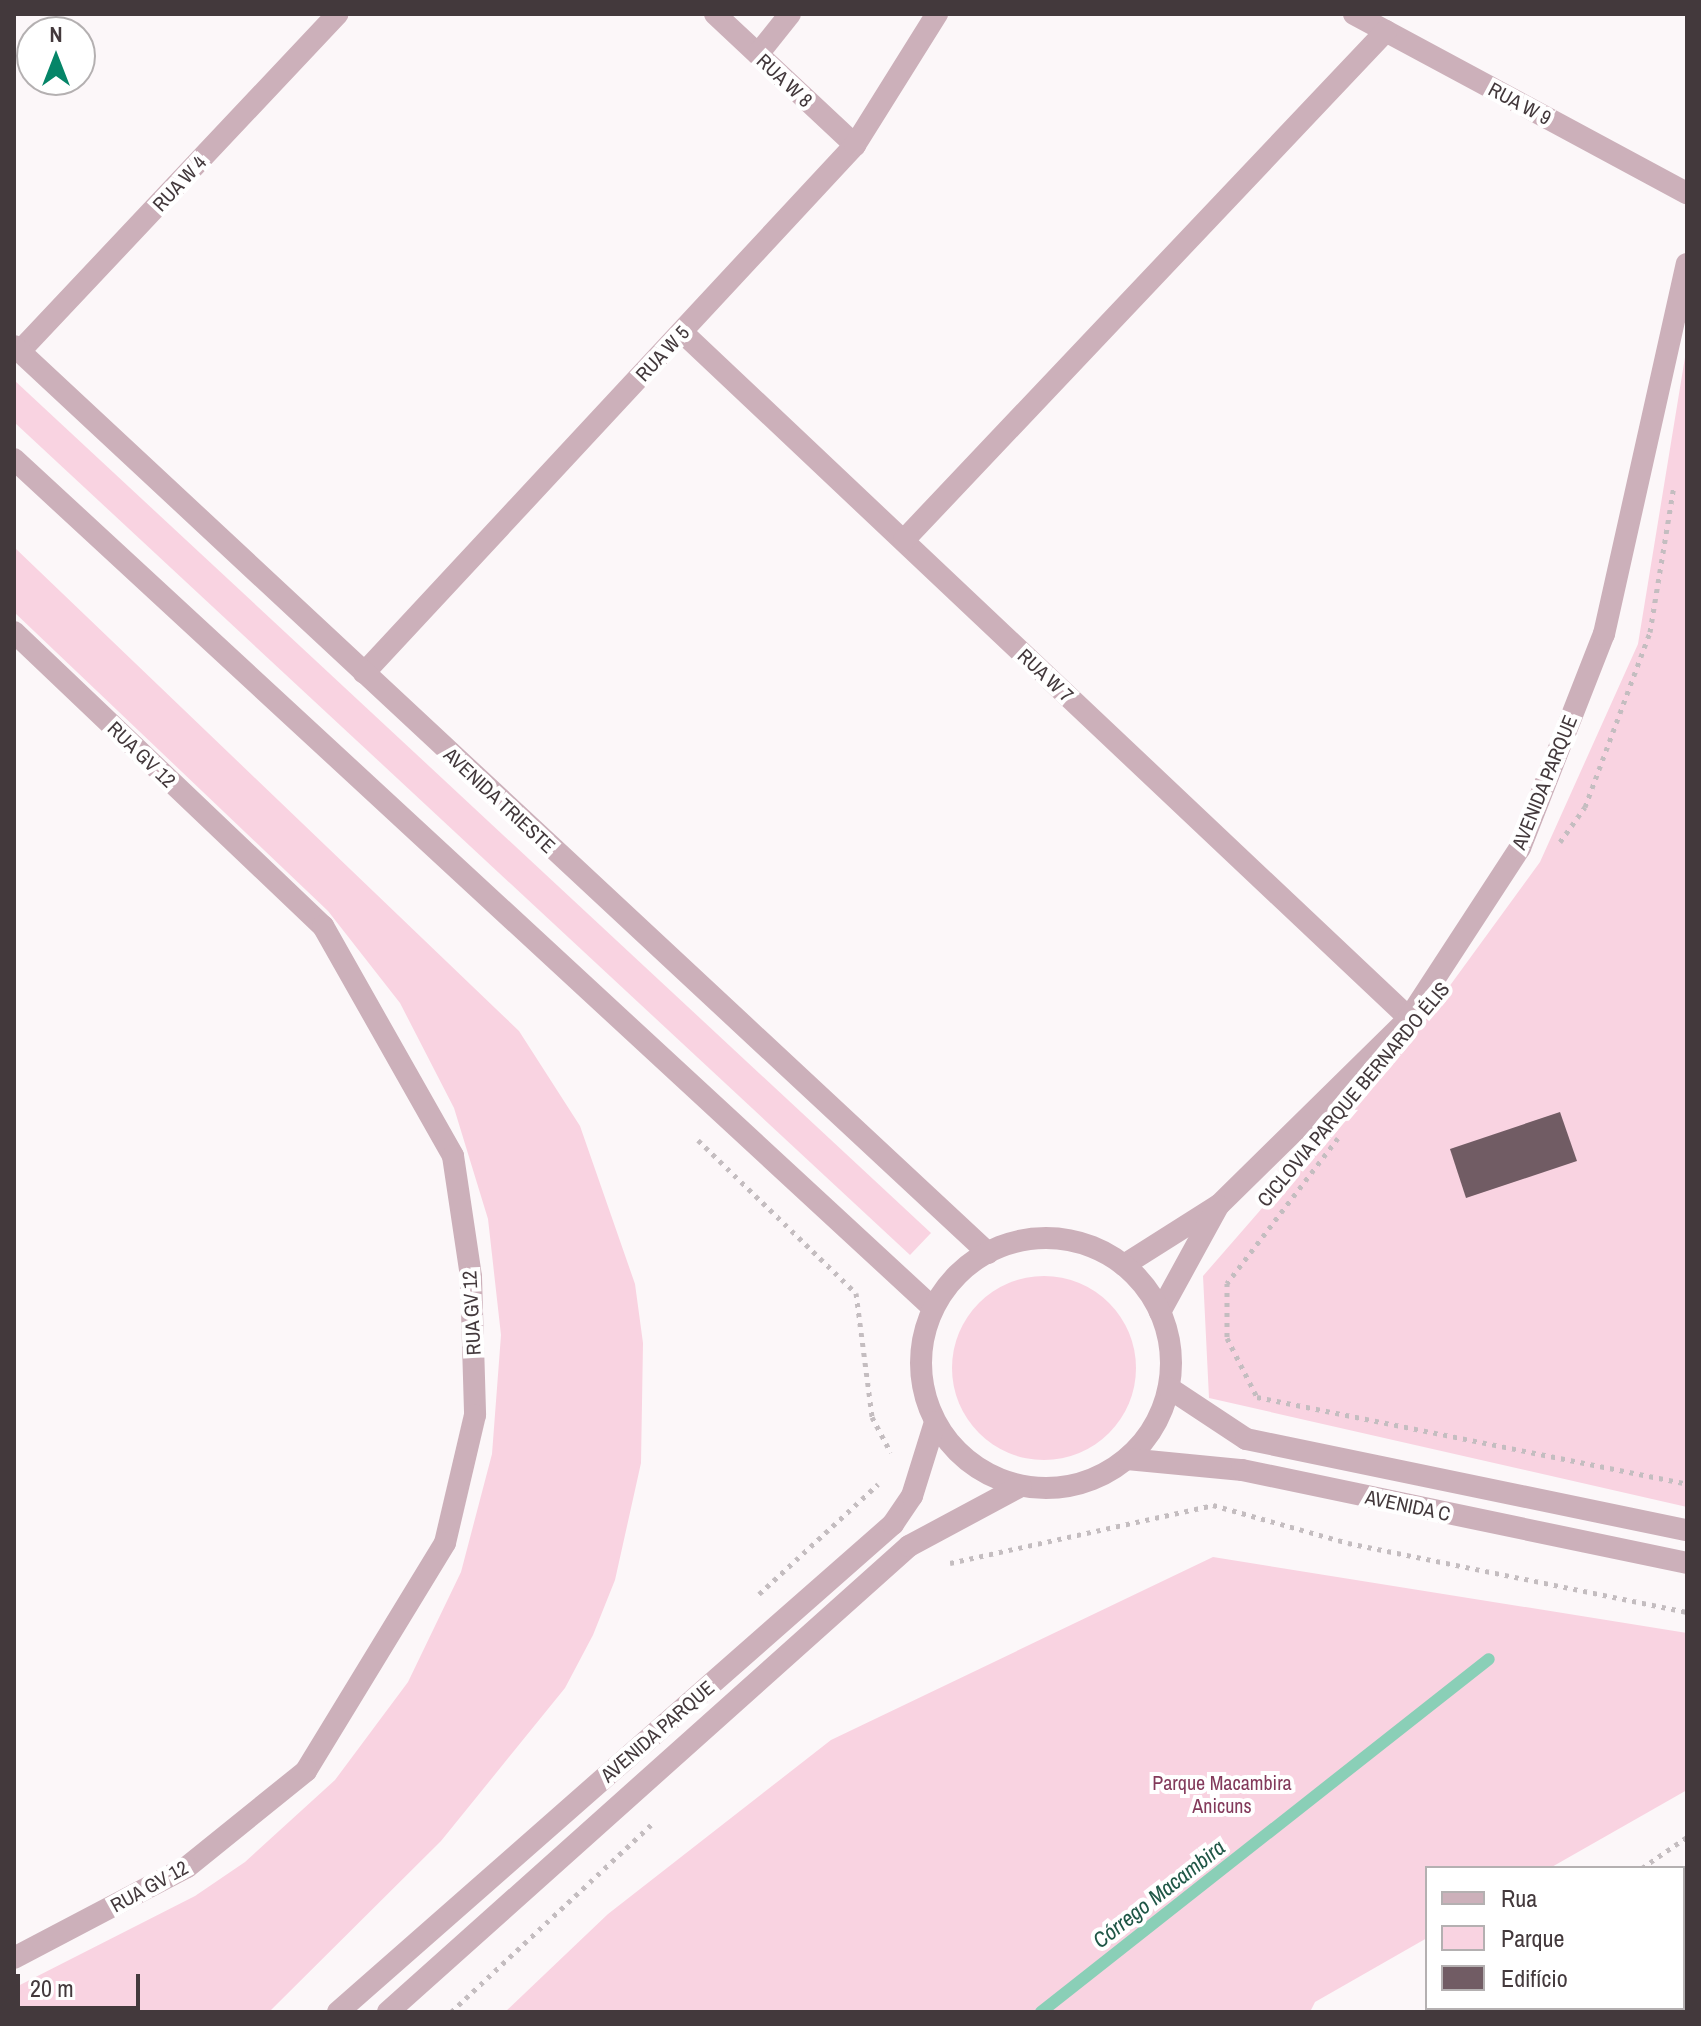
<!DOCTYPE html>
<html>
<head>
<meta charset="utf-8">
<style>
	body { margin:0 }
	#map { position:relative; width:1701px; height:2026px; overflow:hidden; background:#fcf7f9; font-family:"Archivo Narrow",sans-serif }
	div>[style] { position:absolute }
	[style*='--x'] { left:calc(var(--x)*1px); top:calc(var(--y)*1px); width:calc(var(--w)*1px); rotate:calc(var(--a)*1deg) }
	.green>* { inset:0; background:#f9d3e1 }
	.round { border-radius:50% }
	.stream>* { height:12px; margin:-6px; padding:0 6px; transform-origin:6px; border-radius:6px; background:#8acfb7 }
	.building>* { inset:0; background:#715c64 }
	.path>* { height:5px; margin-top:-2.5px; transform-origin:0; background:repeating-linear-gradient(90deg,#c4bdc0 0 4px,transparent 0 10px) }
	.minor>* { height:22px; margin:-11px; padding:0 11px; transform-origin:11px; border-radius:11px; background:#ccb0ba }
	.tertiary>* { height:22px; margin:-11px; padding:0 11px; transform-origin:11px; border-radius:11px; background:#ccb0ba }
	.tertiary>.ring { margin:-11px; padding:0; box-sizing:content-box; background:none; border:22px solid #ccb0ba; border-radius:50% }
	span { translate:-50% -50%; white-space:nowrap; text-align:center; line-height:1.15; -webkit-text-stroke:8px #fff; paint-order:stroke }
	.street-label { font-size:20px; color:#43393c }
	.park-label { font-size:20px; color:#833a5b }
	.water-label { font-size:22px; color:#1f5646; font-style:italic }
	.frame { position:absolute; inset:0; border:16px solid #43393c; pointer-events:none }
	.legend { position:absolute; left:1425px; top:1866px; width:260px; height:144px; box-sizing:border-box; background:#fff; border:2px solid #b4b0b1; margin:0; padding:10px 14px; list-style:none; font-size:24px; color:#43393c }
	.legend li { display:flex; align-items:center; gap:16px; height:40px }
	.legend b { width:40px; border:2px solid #b4b0b1 }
	.north { position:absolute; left:16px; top:16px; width:80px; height:80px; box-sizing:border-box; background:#fff; border:2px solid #b4b0b1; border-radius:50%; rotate:0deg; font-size:22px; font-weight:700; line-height:32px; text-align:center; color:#43393c }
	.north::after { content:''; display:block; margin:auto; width:28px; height:36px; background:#058568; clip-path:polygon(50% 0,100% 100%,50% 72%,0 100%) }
	.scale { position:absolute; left:16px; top:1974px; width:124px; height:36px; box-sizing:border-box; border:4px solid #43393c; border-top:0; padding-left:10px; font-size:24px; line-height:28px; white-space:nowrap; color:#43393c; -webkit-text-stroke:6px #fff; paint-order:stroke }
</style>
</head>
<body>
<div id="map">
	<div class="green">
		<div style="clip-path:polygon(1687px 345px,1687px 1507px,1209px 1398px,1203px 1276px,1419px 1028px,1540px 862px,1638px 644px)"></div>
		<div style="clip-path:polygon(14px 380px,931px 1233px,910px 1255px,14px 422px)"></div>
		<div style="clip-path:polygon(14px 547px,519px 1031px,580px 1126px,635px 1284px,643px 1343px,641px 1463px,615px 1580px,593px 1635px,565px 1688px,441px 1841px,269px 2012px,14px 2012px,14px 1988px,195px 1896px,245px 1862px,335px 1780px,408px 1682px,461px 1572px,492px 1454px,501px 1335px,488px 1219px,454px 1108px,400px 1003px,328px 911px,14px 612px)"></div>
		<div class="round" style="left:952px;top:1276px;width:184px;height:184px"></div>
		<div style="clip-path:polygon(1213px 1557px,1687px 1633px,1687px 1790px,1550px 1868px,1427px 1868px,1427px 1938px,1315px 2002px,1310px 2012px,505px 2012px,608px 1914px,831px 1740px)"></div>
	</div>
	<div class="stream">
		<div style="--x:1041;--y:2012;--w:570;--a:-38.24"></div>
	</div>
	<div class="building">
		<div style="clip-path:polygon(1560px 1112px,1577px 1161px,1466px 1198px,1450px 1149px)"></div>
	</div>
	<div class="path">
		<div style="--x:1560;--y:842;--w:43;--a:-54.5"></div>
		<div style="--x:1585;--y:807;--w:187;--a:-69.6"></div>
		<div style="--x:1650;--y:632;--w:148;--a:-80.7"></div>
		<div style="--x:1338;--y:1138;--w:183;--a:127.4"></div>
		<div style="--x:1227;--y:1283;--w:55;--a:90"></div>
		<div style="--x:1227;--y:1338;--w:66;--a:63"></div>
		<div style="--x:1257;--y:1397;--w:439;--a:11.4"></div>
		<div style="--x:698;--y:1140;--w:220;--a:44.1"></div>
		<div style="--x:856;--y:1293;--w:125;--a:82.6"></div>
		<div style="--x:872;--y:1417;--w:40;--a:62"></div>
		<div style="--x:950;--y:1563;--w:269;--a:-12.4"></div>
		<div style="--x:1213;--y:1505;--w:140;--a:15.7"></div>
		<div style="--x:1348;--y:1543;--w:346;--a:11.5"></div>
		<div style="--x:759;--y:1594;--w:162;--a:-42.7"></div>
		<div style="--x:1642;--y:1868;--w:55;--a:-34.6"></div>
		<div style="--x:1683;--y:1877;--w:5;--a:-37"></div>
		<div style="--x:451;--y:2012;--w:275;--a:-43.1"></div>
		<div style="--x:1426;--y:2012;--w:8;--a:-30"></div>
		<div style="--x:1499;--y:2012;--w:7;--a:-34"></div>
	</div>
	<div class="minor">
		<div style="--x:715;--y:14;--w:192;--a:43.1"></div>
		<div style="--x:1354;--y:14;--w:378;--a:28.3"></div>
		<div style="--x:758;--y:54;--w:51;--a:-51.3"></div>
		<div style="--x:682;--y:332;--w:1000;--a:43.34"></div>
		<div style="--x:20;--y:351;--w:463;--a:-46.7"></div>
		<div style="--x:904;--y:540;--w:701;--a:-46.56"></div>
		<div style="--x:14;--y:632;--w:427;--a:43.6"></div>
		<div style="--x:323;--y:926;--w:264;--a:60.5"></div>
		<div style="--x:453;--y:1156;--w:122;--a:81.5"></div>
		<div style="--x:471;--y:1277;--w:138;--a:88.3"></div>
		<div style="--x:475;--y:1415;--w:131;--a:103.2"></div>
		<div style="--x:445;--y:1543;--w:267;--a:121.4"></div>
		<div style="--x:306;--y:1771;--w:153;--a:141.1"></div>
		<div style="--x:187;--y:1867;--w:195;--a:152.3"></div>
		<div style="--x:364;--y:673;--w:721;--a:-47.08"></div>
		<div style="--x:855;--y:145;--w:155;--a:-58"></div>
		<div style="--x:1124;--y:1265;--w:112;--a:-32.3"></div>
		<div style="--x:1219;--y:1205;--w:267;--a:-44.5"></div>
		<div style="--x:1409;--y:1018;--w:203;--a:-56.9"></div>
		<div style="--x:1520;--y:848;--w:230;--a:-68.6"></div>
		<div style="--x:1604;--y:634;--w:379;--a:-77.4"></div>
		<div style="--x:1160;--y:1312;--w:121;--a:-61.3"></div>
		<div style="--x:1683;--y:1928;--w:5;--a:-37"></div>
		<div style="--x:1574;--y:2012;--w:7;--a:-34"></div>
	</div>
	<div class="tertiary">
		<div style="--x:14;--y:346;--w:1331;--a:42.96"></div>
		<div style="--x:14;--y:459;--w:1251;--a:42.73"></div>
		<div class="ring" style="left:921px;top:1238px;width:228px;height:228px"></div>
		<div style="--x:1169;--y:1388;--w:92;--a:33.5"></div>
		<div style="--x:1246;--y:1439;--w:450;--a:11.7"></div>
		<div style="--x:1127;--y:1459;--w:116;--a:5.5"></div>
		<div style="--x:1242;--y:1470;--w:455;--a:11.8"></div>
		<div style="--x:338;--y:2012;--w:739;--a:-41.32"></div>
		<div style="--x:893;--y:1524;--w:34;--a:-56"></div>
		<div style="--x:912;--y:1496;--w:77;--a:-72.7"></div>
		<div style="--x:388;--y:2012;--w:699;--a:-41.81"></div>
		<div style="--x:909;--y:1546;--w:127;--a:-28.2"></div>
	</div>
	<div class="street-label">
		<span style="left:785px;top:80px;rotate:43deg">RUA W 8</span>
		<span style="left:1520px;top:103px;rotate:28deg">RUA W 9</span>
		<span style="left:179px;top:183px;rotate:-47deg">RUA W 4</span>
		<span style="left:662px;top:353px;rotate:-47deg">RUA W 5</span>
		<span style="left:1046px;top:675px;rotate:43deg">RUA W 7</span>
		<span style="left:142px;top:754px;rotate:44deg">RUA GV 12</span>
		<span style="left:1544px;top:782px;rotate:-68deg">AVENIDA PARQUE</span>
		<span style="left:500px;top:800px;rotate:43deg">AVENIDA TRIESTE</span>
		<span style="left:1353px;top:1094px;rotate:-50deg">CICLOVIA PARQUE BERNARDO ÉLIS</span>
		<span style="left:471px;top:1313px;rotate:-93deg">RUA GV 12</span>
		<span style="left:1408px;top:1505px;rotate:12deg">AVENIDA C</span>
		<span style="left:657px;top:1731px;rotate:-41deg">AVENIDA PARQUE</span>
		<span style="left:149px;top:1886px;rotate:-29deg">RUA GV 12</span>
	</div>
	<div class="park-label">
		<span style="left:1222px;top:1794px">Parque Macambira<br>Anicuns</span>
	</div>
	<div class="water-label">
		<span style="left:1159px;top:1894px;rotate:-38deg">Córrego Macambira</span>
	</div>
	<div class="frame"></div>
	<ul class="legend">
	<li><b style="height:10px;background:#ccb0ba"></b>Rua</li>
	<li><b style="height:22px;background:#f9d3e1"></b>Parque</li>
	<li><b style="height:22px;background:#715c64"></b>Edifício</li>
	</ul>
	<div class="north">N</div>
	<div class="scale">20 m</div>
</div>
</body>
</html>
